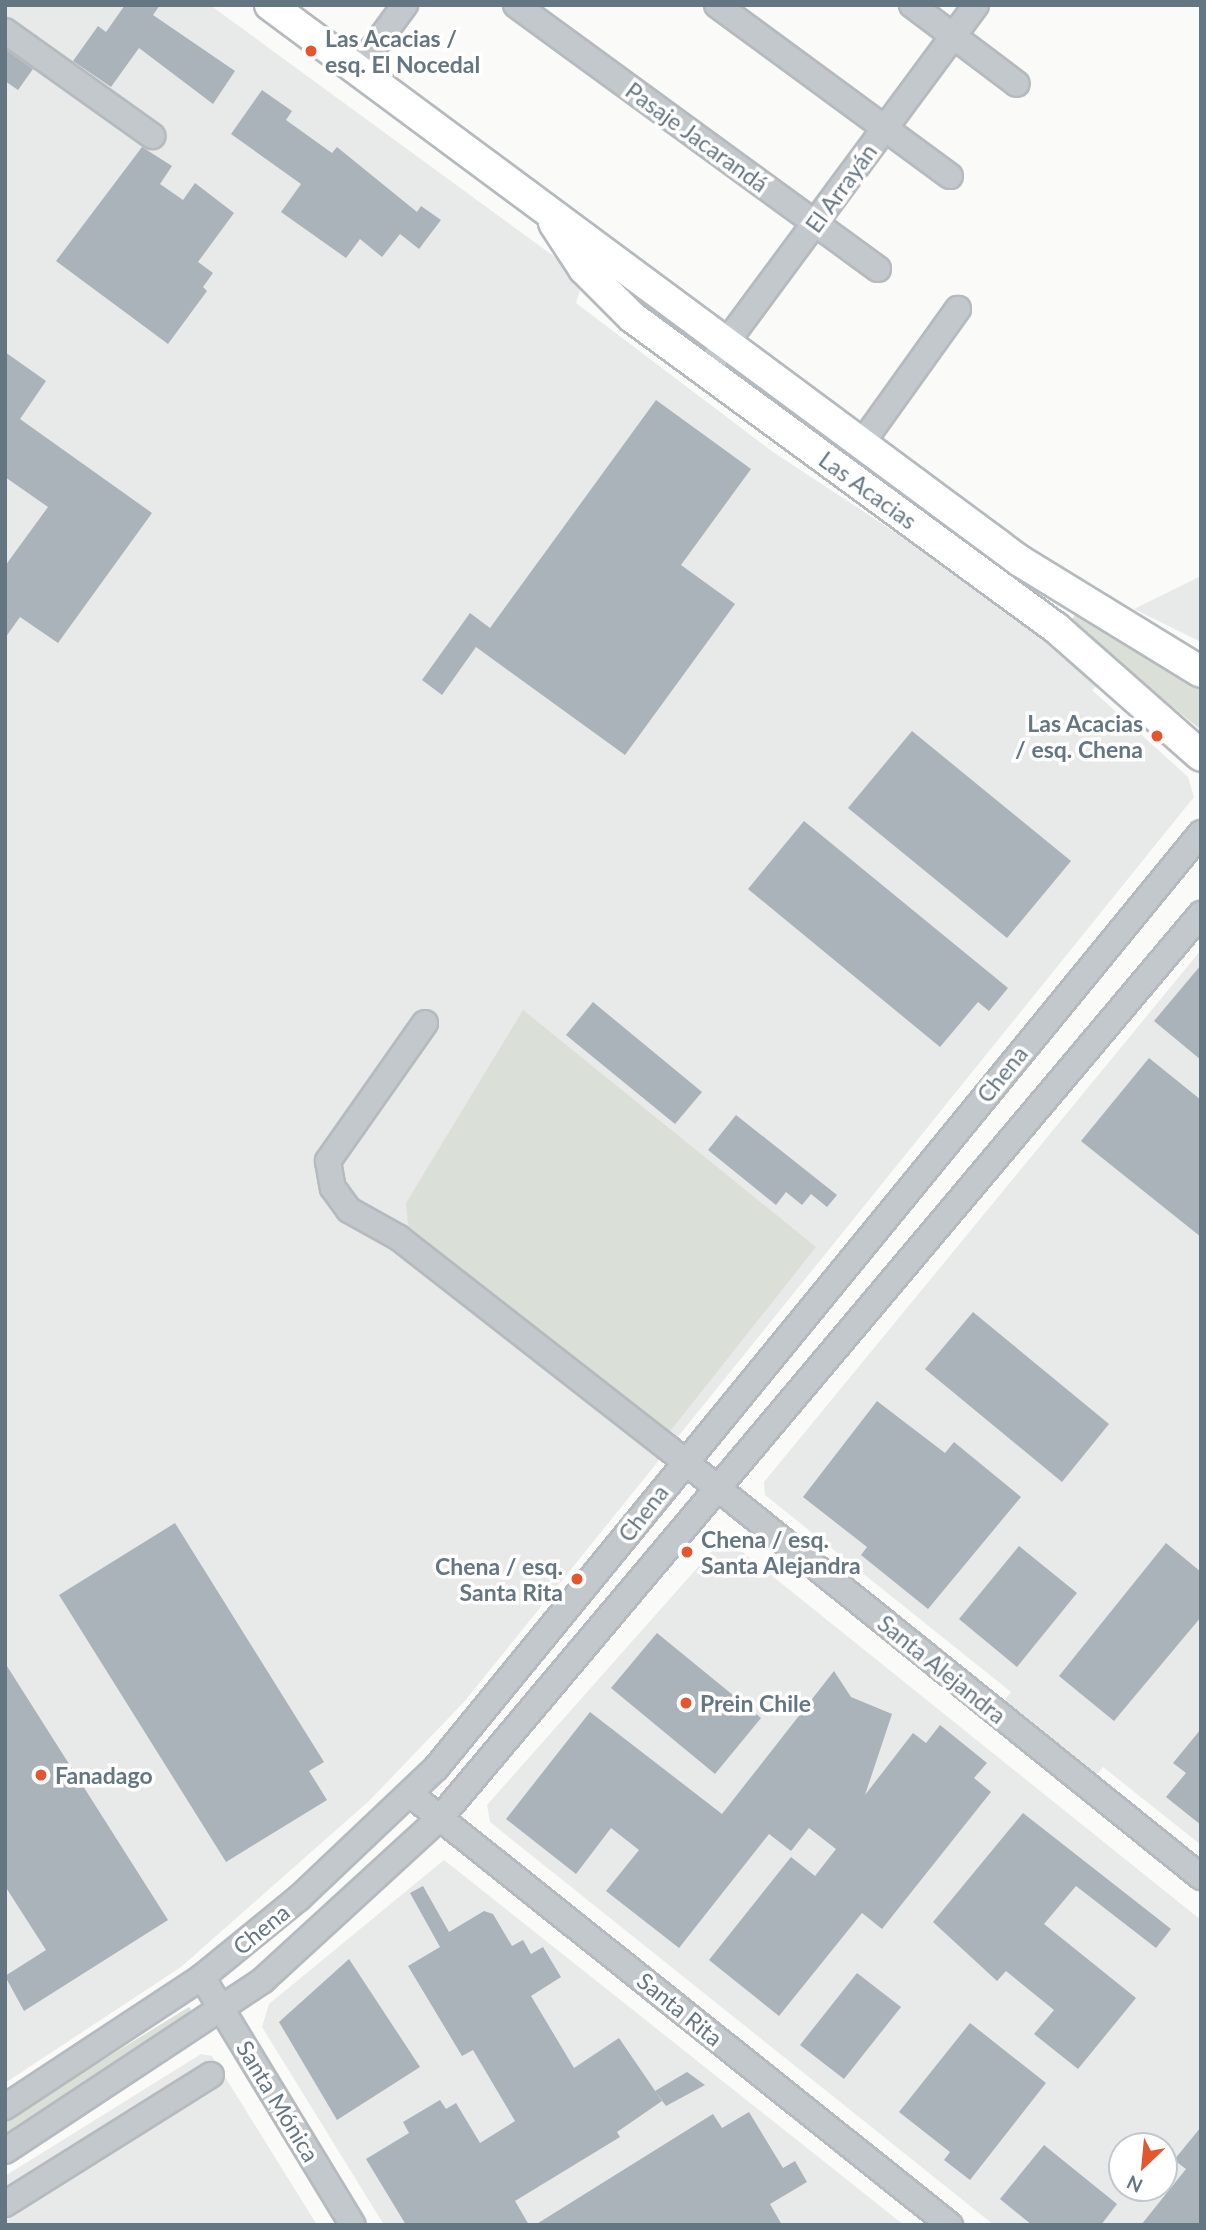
<!DOCTYPE html>
<html>
<head>
<meta charset="utf-8">
<style>
	body { margin:0 }
	#map { position:relative; width:1206px; height:2230px; overflow:hidden; background:#fafaf8; font-family:Lato,sans-serif }
	div>[style] { position:absolute }
	[style*='--x'] { left:calc(var(--x)*1px); top:calc(var(--y)*1px); width:calc(var(--w)*1px); rotate:calc(var(--a)*1deg) }
	.built>* { inset:0; background:#e8e9e9 }
	.green>* { inset:0; background:#dadfd7 }
	.building>* { inset:0; background:#aab3b9 }
	.roads { filter:drop-shadow(2px 0 #b5babe) drop-shadow(-2px 0 #b5babe) drop-shadow(0 2px #b5babe) drop-shadow(0 -2px #b5babe) }
	.minor>* { height:24px; margin:-12px; padding:0 12px; transform-origin:12px; border-radius:12px; background:#c3c8cc }
	.major>* { height:30px; margin:-15px; padding:0 15px; transform-origin:15px; border-radius:15px; background:#fff }
	.dots>* { width:19px; height:19px; translate:-50% -50%; box-sizing:border-box; border:4px solid #fff; border-radius:50% }
	span { translate:-50% -50%; white-space:nowrap; text-align:center; line-height:1.15; -webkit-text-stroke:7px #fff; paint-order:stroke }
	.poi-label { font-size:23px; color:#657683; font-weight:700 }
	.left { translate:0 -50%; text-align:left }
	.right { translate:-100% -50%; text-align:right }
	.street-label { font-size:23px; color:#657683 }
	.frame { position:absolute; inset:0; border:7px solid #657683; pointer-events:none }
	.north { position:absolute; left:1108px; top:2132px; width:70px; height:70px; box-sizing:border-box; background:#fff; border:2px solid #c1c8cd; border-radius:50%; rotate:206deg; font-size:19px; font-weight:700; line-height:28px; text-align:center; color:#657683 }
	.north::after { content:''; display:block; margin:auto; width:24px; height:32px; background:#e4572e; clip-path:polygon(50% 0,100% 100%,50% 72%,0 100%) }
</style>
</head>
<body>
<div id="map">
	<div class="built">
		<div style="clip-path:polygon(5px 5px,210px 5px,559px 260px,580px 290px,576px 303px,773px 452px,1036px 625px,1101px 683px,1092px 690px,1188px 777px,1194px 797px,464px 1702px,369px 1801px,181px 1967px,5px 2083px)"></div>
		<div style="clip-path:polygon(1201px 576px,1201px 642px,1134px 609px)"></div>
		<div style="clip-path:polygon(1201px 950px,1201px 1845px,1103px 1767px,1088px 1785px,997px 1710px,1011px 1692px,765px 1495px,764px 1482px)"></div>
		<div style="clip-path:polygon(evenodd,721px 1541px,731px 1543px,1201px 1920px,1201px 2225px,994px 2225px,490px 1822px,487px 1805px,721px 1541px,1122px 2146px,1164px 2146px,1164px 2188px,1122px 2188px,1122px 2146px)"></div>
		<div style="clip-path:polygon(444px 1860px,904px 2225px,384px 2225px,262px 2027px,269px 2004px)"></div>
		<div style="clip-path:polygon(201px 2054px,212px 2056px,317px 2225px,5px 2225px,5px 2176px)"></div>
	</div>
	<div class="green">
		<div style="clip-path:polygon(1076px 614px,1201px 690px,1201px 730px,1069px 623px)"></div>
		<div style="clip-path:polygon(523px 1010px,816px 1247px,667px 1435px,413px 1235px,408px 1223px,406px 1203px)"></div>
		<div style="clip-path:polygon(189px 2007px,197px 2019px,5px 2140px,5px 2120px)"></div>
	</div>
	<div class="building">
		<div style="clip-path:polygon(125px 5px,160px 5px,153px 15px,235px 71px,213px 104px,139px 48px,111px 87px,73px 61px,98px 26px,106px 32px)"></div>
		<div style="clip-path:polygon(5px 49px,33px 69px,18px 90px,5px 81px)"></div>
		<div style="clip-path:polygon(262px 90px,292px 111px,286px 120px,332px 153px,337px 147px,417px 212px,421px 206px,441px 220px,419px 249px,400px 234px,382px 257px,360px 239px,346px 258px,281px 212px,301px 184px,231px 134px)"></div>
		<div style="clip-path:polygon(142px 147px,172px 166px,160px 184px,183px 200px,195px 183px,234px 213px,198px 262px,213px 273px,203px 287px,207px 291px,168px 344px,56px 261px)"></div>
		<div style="clip-path:polygon(5px 352px,46px 381px,20px 419px,152px 513px,58px 643px,20px 617px,5px 638px,5px 566px,48px 507px,5px 477px)"></div>
		<div style="clip-path:polygon(656px 400px,751px 469px,681px 565px,735px 604px,625px 755px,476px 647px,442px 695px,422px 680px,470px 613px,490px 628px)"></div>
		<div style="clip-path:polygon(912px 731px,1071px 861px,1007px 938px,848px 808px)"></div>
		<div style="clip-path:polygon(804px 821px,1008px 988px,989px 1011px,978px 1002px,940px 1047px,748px 889px)"></div>
		<div style="clip-path:polygon(1201px 965px,1201px 1060px,1154px 1021px)"></div>
		<div style="clip-path:polygon(593px 1002px,702px 1092px,675px 1124px,566px 1035px)"></div>
		<div style="clip-path:polygon(1149px 1058px,1201px 1100px,1201px 1237px,1081px 1141px)"></div>
		<div style="clip-path:polygon(736px 1115px,837px 1195px,827px 1207px,811px 1194px,802px 1205px,786px 1192px,776px 1205px,708px 1150px)"></div>
		<div style="clip-path:polygon(973px 1312px,1109px 1424px,1062px 1482px,925px 1369px)"></div>
		<div style="clip-path:polygon(877px 1401px,945px 1453px,954px 1442px,1021px 1497px,928px 1609px,861px 1555px,867px 1547px,803px 1497px)"></div>
		<div style="clip-path:polygon(175px 1523px,324px 1762px,309px 1771px,327px 1800px,226px 1862px,59px 1595px)"></div>
		<div style="clip-path:polygon(1166px 1543px,1201px 1572px,1201px 1617px,1114px 1721px,1059px 1676px)"></div>
		<div style="clip-path:polygon(1019px 1546px,1077px 1593px,1017px 1667px,959px 1619px)"></div>
		<div style="clip-path:polygon(657px 1633px,761px 1718px,715px 1774px,611px 1688px)"></div>
		<div style="clip-path:polygon(5px 1663px,168px 1920px,24px 2011px,5px 1976px,46px 1950px,5px 1886px)"></div>
		<div style="clip-path:polygon(834px 1671px,851px 1697px,892px 1714px,865px 1795px,913px 1733px,926px 1743px,940px 1725px,987px 1763px,974px 1778px,991px 1792px,882px 1929px,862px 1913px,779px 2016px,709px 1960px,791px 1857px,815px 1876px,836px 1849px,809px 1828px,791px 1851px,769px 1834px,679px 1948px,606px 1891px,639px 1850px,611px 1828px,576px 1874px,506px 1819px,590px 1712px,722px 1814px)"></div>
		<div style="clip-path:polygon(1201px 1729px,1201px 1825px,1166px 1797px,1186px 1773px,1173px 1763px)"></div>
		<div style="clip-path:polygon(1023px 1813px,1171px 1929px,1156px 1948px,1076px 1886px,1044px 1924px,1136px 1998px,1078px 2069px,1034px 2034px,1054px 2010px,1006px 1971px,997px 1981px,933px 1922px)"></div>
		<div style="clip-path:polygon(423px 1886px,449px 1932px,484px 1911px,493px 1914px,512px 1946px,523px 1940px,531px 1954px,543px 1947px,561px 1977px,531px 1996px,574px 2068px,619px 2038px,662px 2101px,617px 2132px,620px 2137px,515px 2201px,529px 2225px,406px 2225px,366px 2159px,409px 2133px,403px 2122px,440px 2100px,446px 2109px,456px 2103px,480px 2143px,515px 2121px,473px 2050px,462px 2056px,408px 1966px,440px 1947px,410px 1893px)"></div>
		<div style="clip-path:polygon(349px 1959px,420px 2067px,337px 2120px,279px 2022px)"></div>
		<div style="clip-path:polygon(857px 1973px,901px 2007px,844px 2079px,800px 2045px)"></div>
		<div style="clip-path:polygon(970px 2023px,1046px 2083px,970px 2180px,944px 2160px,950px 2152px,899px 2112px)"></div>
		<div style="clip-path:polygon(687px 2072px,705px 2085px,666px 2106px,655px 2091px)"></div>
		<div style="clip-path:polygon(749px 2112px,783px 2168px,795px 2161px,807px 2182px,770px 2204px,782px 2225px,535px 2225px,713px 2114px,722px 2128px)"></div>
		<div style="clip-path:polygon(1201px 2127px,1201px 2225px,1141px 2225px,1186px 2169px,1174px 2160px)"></div>
		<div style="clip-path:polygon(1044px 2145px,1117px 2204px,1101px 2225px,1032px 2225px,1000px 2199px)"></div>
	</div>
	<div class="roads">
		<div class="minor">
			<div style="--x:516;--y:5;--w:448;--a:36.1"></div>
			<div style="--x:717;--y:5;--w:289;--a:36.3"></div>
			<div style="--x:912;--y:5;--w:131;--a:37"></div>
			<div style="--x:5;--y:31;--w:181;--a:35.5"></div>
			<div style="--x:357;--y:70;--w:81;--a:-53.6"></div>
			<div style="--x:706;--y:370;--w:454;--a:-53.5"></div>
			<div style="--x:862;--y:443;--w:165;--a:-54.4"></div>
			<div style="--x:425;--y:1023;--w:169;--a:125.1"></div>
			<div style="--x:328;--y:1161;--w:27;--a:80"></div>
			<div style="--x:333;--y:1188;--w:27;--a:54"></div>
			<div style="--x:349;--y:1210;--w:57;--a:29.2"></div>
			<div style="--x:399;--y:1238;--w:341;--a:38"></div>
			<div style="--x:668;--y:1448;--w:684;--a:38.83"></div>
			<div style="--x:410;--y:1794;--w:691;--a:38.6"></div>
			<div style="--x:202;--y:1977;--w:290;--a:58.7"></div>
			<div style="--x:5;--y:2107;--w:236;--a:-33.4"></div>
			<div style="--x:202;--y:1977;--w:125;--a:-39.2"></div>
			<div style="--x:299;--y:1898;--w:189;--a:-43.5"></div>
			<div style="--x:436;--y:1768;--w:1208;--a:-50.71"></div>
			<div style="--x:5;--y:2151;--w:310;--a:-33.5"></div>
			<div style="--x:263;--y:1980;--w:240;--a:-42.5"></div>
			<div style="--x:440;--y:1818;--w:1182;--a:-49.91"></div>
			<div style="--x:5;--y:2204;--w:243;--a:-32.1"></div>
		</div>
		<div class="major">
			<div style="--x:270;--y:5;--w:934;--a:36.55"></div>
			<div style="--x:1020;--y:561;--w:212;--a:31.5"></div>
			<div style="--x:554;--y:223;--w:55;--a:56.9"></div>
			<div style="--x:584;--y:269;--w:68;--a:45"></div>
			<div style="--x:632;--y:317;--w:526;--a:36.26"></div>
			<div style="--x:1056;--y:628;--w:193;--a:41.4"></div>
		</div>
	</div>
	<div class="dots">
		<div style="left:311px;top:51px;background:#e4572e"></div>
		<div style="left:1157px;top:736px;background:#e4572e"></div>
		<div style="left:687px;top:1552px;background:#e4572e"></div>
		<div style="left:577px;top:1579px;background:#e4572e"></div>
		<div style="left:686px;top:1703px;background:#e4572e"></div>
		<div style="left:41px;top:1775px;background:#e4572e"></div>
	</div>
	<div class="poi-label">
		<span class="left" style="left:325px;top:51px">Las Acacias /<br>esq. El Nocedal</span>
		<span class="right" style="left:1143px;top:736px">Las Acacias<br>/ esq. Chena</span>
		<span class="left" style="left:701px;top:1552px">Chena / esq.<br>Santa Alejandra</span>
		<span class="right" style="left:563px;top:1579px">Chena / esq.<br>Santa Rita</span>
		<span class="left" style="left:700px;top:1703px">Prein Chile</span>
		<span class="left" style="left:55px;top:1775px">Fanadago</span>
	</div>
	<div class="street-label">
		<span style="left:697px;top:137px;rotate:36deg">Pasaje Jacarandá</span>
		<span style="left:841px;top:188px;rotate:-54deg">El Arrayán</span>
		<span style="left:868px;top:490px;rotate:36deg">Las Acacias</span>
		<span style="left:1002px;top:1074px;rotate:-51deg">Chena</span>
		<span style="left:643px;top:1513px;rotate:-52deg">Chena</span>
		<span style="left:942px;top:1669px;rotate:39deg">Santa Alejandra</span>
		<span style="left:261px;top:1929px;rotate:-39deg">Chena</span>
		<span style="left:680px;top:2009px;rotate:39deg">Santa Rita</span>
		<span style="left:278px;top:2101px;rotate:59deg">Santa Mónica</span>
	</div>
	<div class="frame"></div>
	<div class="north">N</div>
</div>
</body>
</html>
